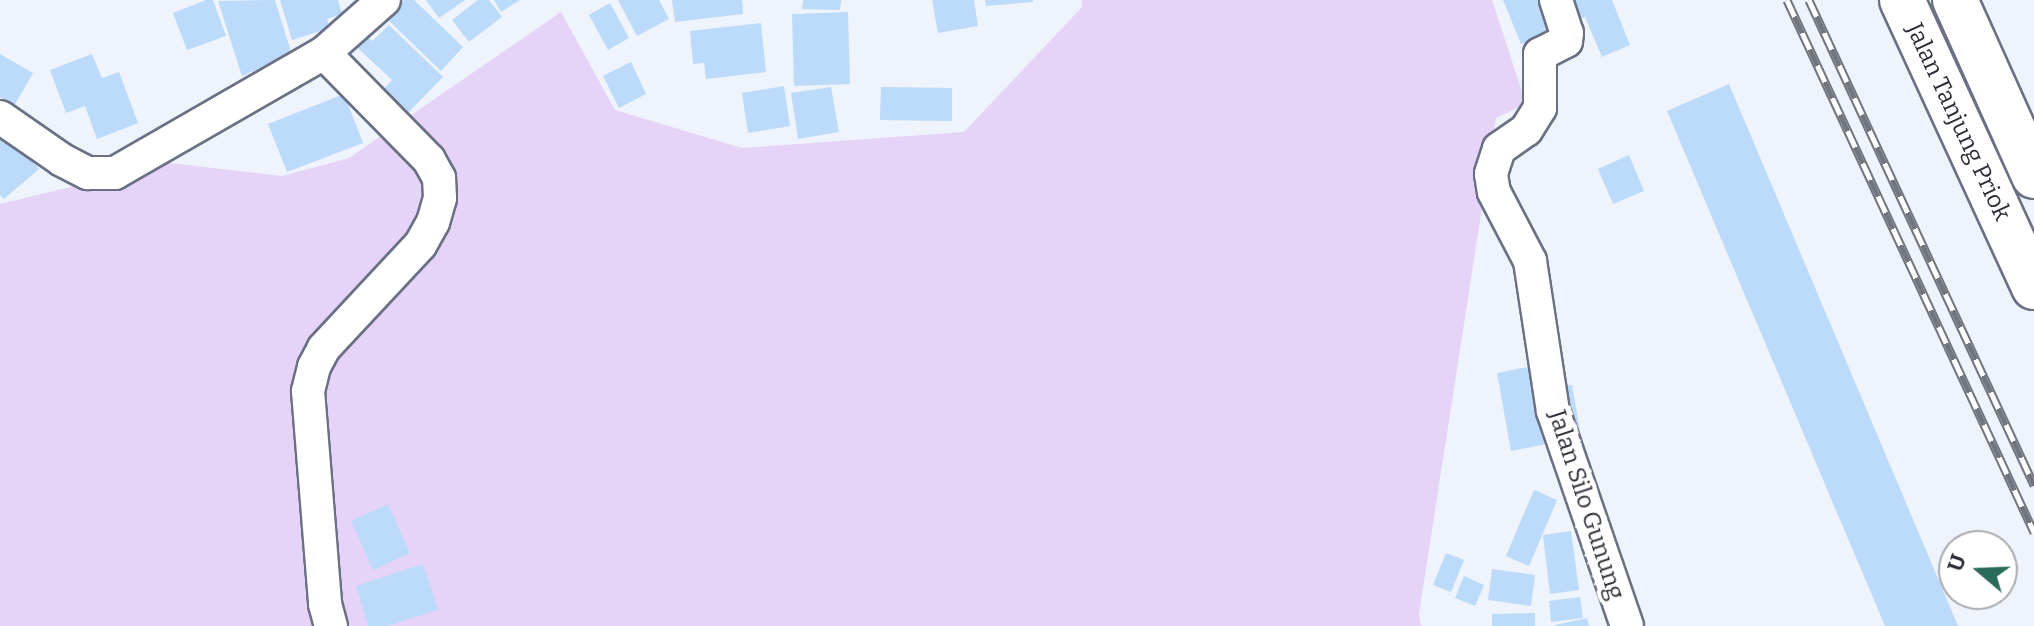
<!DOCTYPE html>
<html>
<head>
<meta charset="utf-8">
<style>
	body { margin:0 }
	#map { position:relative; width:2034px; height:626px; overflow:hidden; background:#eff3fb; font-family:Bitter,serif }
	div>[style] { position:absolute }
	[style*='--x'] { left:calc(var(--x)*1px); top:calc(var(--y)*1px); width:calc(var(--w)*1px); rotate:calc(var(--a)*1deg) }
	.green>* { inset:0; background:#e6d4f8 }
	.building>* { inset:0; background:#bcdafa }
	.roads { filter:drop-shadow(2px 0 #6a7184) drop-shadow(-2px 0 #6a7184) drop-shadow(0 2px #6a7184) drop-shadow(0 -2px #6a7184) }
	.minor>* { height:32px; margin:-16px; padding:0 16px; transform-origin:16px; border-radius:16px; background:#fff }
	.highway>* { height:44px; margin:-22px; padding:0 22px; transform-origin:22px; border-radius:22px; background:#fff }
	.rail>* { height:9px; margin-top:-4.5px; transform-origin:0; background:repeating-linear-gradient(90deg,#fff 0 18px,#71757d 0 36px); box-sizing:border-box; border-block:2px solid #71757d }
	span { translate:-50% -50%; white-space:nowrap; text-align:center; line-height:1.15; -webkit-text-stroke:8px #fff; paint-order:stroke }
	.street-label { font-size:24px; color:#2b2e36 }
	.north { position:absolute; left:1938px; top:530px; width:80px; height:80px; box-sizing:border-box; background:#fff; border:2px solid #aaabaf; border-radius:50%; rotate:289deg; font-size:22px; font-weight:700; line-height:32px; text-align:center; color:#2b2e36 }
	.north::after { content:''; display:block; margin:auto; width:28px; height:36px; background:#2b6b59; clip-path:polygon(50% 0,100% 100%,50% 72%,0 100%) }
</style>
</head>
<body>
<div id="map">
	<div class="green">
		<div style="clip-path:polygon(1082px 0,1492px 0,1526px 104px,1496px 118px,1419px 614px,1421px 626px,0 626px,0 204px,170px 163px,282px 176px,349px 158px,561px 12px,615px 110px,742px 148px,964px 132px,1082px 7px)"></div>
	</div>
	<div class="building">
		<div style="clip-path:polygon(206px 0,213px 0,226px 36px,187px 50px,173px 13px)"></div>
		<div style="clip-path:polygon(275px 0,292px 55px,242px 76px,218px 1px)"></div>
		<div style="clip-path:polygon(280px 0,338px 0,342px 14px,327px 19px,330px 28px,292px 40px)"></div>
		<div style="clip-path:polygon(404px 0,414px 0,463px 47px,441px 71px,387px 19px)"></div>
		<div style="clip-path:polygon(426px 0,465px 0,439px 18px)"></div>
		<div style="clip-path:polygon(478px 0,489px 0,502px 17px,469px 42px,452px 20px)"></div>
		<div style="clip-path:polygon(494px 0,520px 0,501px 12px)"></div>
		<div style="clip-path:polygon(618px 0,659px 0,669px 19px,637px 36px)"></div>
		<div style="clip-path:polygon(672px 0,742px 0,743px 14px,675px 22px)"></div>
		<div style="clip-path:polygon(803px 0,841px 0,840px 10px,802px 9px)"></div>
		<div style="clip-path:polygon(932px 0,974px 0,978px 26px,938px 33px)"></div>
		<div style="clip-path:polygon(985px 0,1033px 0,1033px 2px,986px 6px)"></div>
		<div style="clip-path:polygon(1503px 0,1538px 0,1551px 33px,1521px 44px)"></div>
		<div style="clip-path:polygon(1561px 0,1612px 0,1630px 45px,1602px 57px,1585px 17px,1571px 23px)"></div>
		<div style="clip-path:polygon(610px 3px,629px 38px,608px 50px,589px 15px)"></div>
		<div style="clip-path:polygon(848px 12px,850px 84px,794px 86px,792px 14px)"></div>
		<div style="clip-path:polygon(761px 23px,766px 72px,706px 79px,704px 63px,693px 64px,690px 31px)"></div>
		<div style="clip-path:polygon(389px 25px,443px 77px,405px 116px,381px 92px,392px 80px,347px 38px,358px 27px,372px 41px)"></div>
		<div style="clip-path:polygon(0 54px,33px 73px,14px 106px,0 97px)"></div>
		<div style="clip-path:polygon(92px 54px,102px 78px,119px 72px,138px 123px,97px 139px,85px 106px,66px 113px,50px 70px)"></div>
		<div style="clip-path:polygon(631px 62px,646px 94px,619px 108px,603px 76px)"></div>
		<div style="clip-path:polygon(1729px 84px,1958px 626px,1885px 626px,1667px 111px)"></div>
		<div style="clip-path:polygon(784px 86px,790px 126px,748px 133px,742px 93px)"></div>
		<div style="clip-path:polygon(831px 87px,839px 132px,798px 139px,791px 93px)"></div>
		<div style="clip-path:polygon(881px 87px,952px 88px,952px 121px,880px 120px)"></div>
		<div style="clip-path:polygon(344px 94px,363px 143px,287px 172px,268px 124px)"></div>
		<div style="clip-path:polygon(0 124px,39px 169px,4px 199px,0 195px)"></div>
		<div style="clip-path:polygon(1629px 155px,1644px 191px,1613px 204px,1598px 169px)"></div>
		<div style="clip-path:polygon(1538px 365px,1552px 443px,1511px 451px,1497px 373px)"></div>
		<div style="clip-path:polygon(1572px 385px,1585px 460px,1554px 387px)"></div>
		<div style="clip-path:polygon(1534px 490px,1557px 500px,1529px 566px,1506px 556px)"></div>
		<div style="clip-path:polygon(388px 504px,410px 553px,373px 570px,351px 521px)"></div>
		<div style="clip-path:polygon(1571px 531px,1579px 590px,1550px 594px,1543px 535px)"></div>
		<div style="clip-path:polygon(1446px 553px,1464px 560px,1451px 592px,1433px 585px)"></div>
		<div style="clip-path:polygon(423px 564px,438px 610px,387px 626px,368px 626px,356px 586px)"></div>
		<div style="clip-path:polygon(1492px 569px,1535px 575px,1531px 606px,1488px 600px)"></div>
		<div style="clip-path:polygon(1464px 576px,1484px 585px,1475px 606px,1455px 598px)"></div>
		<div style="clip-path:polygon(1580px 597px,1583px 618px,1551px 622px,1549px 601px)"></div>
		<div style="clip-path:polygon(1535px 613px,1535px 626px,1492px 626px,1492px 614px)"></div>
		<div style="clip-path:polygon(1587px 618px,1589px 626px,1555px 626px,1555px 625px)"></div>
	</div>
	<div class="roads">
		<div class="minor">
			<div style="--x:1556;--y:0;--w:35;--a:72"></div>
			<div style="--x:1567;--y:33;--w:8;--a:97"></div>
			<div style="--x:1566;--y:41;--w:29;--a:153"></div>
			<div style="--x:1540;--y:54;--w:54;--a:90"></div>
			<div style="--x:1540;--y:108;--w:26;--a:122"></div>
			<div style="--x:1526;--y:130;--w:33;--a:145"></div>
			<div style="--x:1499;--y:149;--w:26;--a:108"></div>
			<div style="--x:1491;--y:174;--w:18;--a:81"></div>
			<div style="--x:1494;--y:192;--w:78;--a:62.4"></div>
			<div style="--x:1530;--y:261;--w:152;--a:81.3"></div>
			<div style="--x:1553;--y:411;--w:227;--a:71"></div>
			<div style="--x:324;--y:53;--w:150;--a:45.5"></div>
			<div style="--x:429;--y:160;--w:21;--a:61"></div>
			<div style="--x:439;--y:178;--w:20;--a:87"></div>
			<div style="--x:440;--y:198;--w:25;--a:106"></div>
			<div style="--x:433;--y:222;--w:26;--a:119"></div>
			<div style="--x:420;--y:245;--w:141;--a:133"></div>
			<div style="--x:324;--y:348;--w:21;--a:118"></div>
			<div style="--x:314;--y:367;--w:25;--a:104"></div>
			<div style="--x:308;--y:391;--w:214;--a:85.4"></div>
			<div style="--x:325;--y:604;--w:23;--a:75"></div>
			<div style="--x:0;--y:117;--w:75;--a:34.7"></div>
			<div style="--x:62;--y:160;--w:29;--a:27"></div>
			<div style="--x:88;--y:173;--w:27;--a:0"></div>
			<div style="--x:115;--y:173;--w:241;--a:-29.9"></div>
			<div style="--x:324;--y:53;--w:80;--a:-41.5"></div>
		</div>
		<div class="highway">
			<div style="--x:1902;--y:0;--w:316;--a:65.3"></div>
			<div style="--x:1955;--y:0;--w:193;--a:65.8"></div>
		</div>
	</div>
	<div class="rail">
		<div style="--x:1787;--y:0;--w:587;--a:65.1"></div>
		<div style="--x:1809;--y:0;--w:535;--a:65.11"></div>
	</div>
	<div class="street-label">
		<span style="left:1958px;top:122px;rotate:65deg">Jalan Tanjung Priok</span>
		<span style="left:1586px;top:505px;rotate:72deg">Jalan Silo Gunung</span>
	</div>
	<div class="north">U</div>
</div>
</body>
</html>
